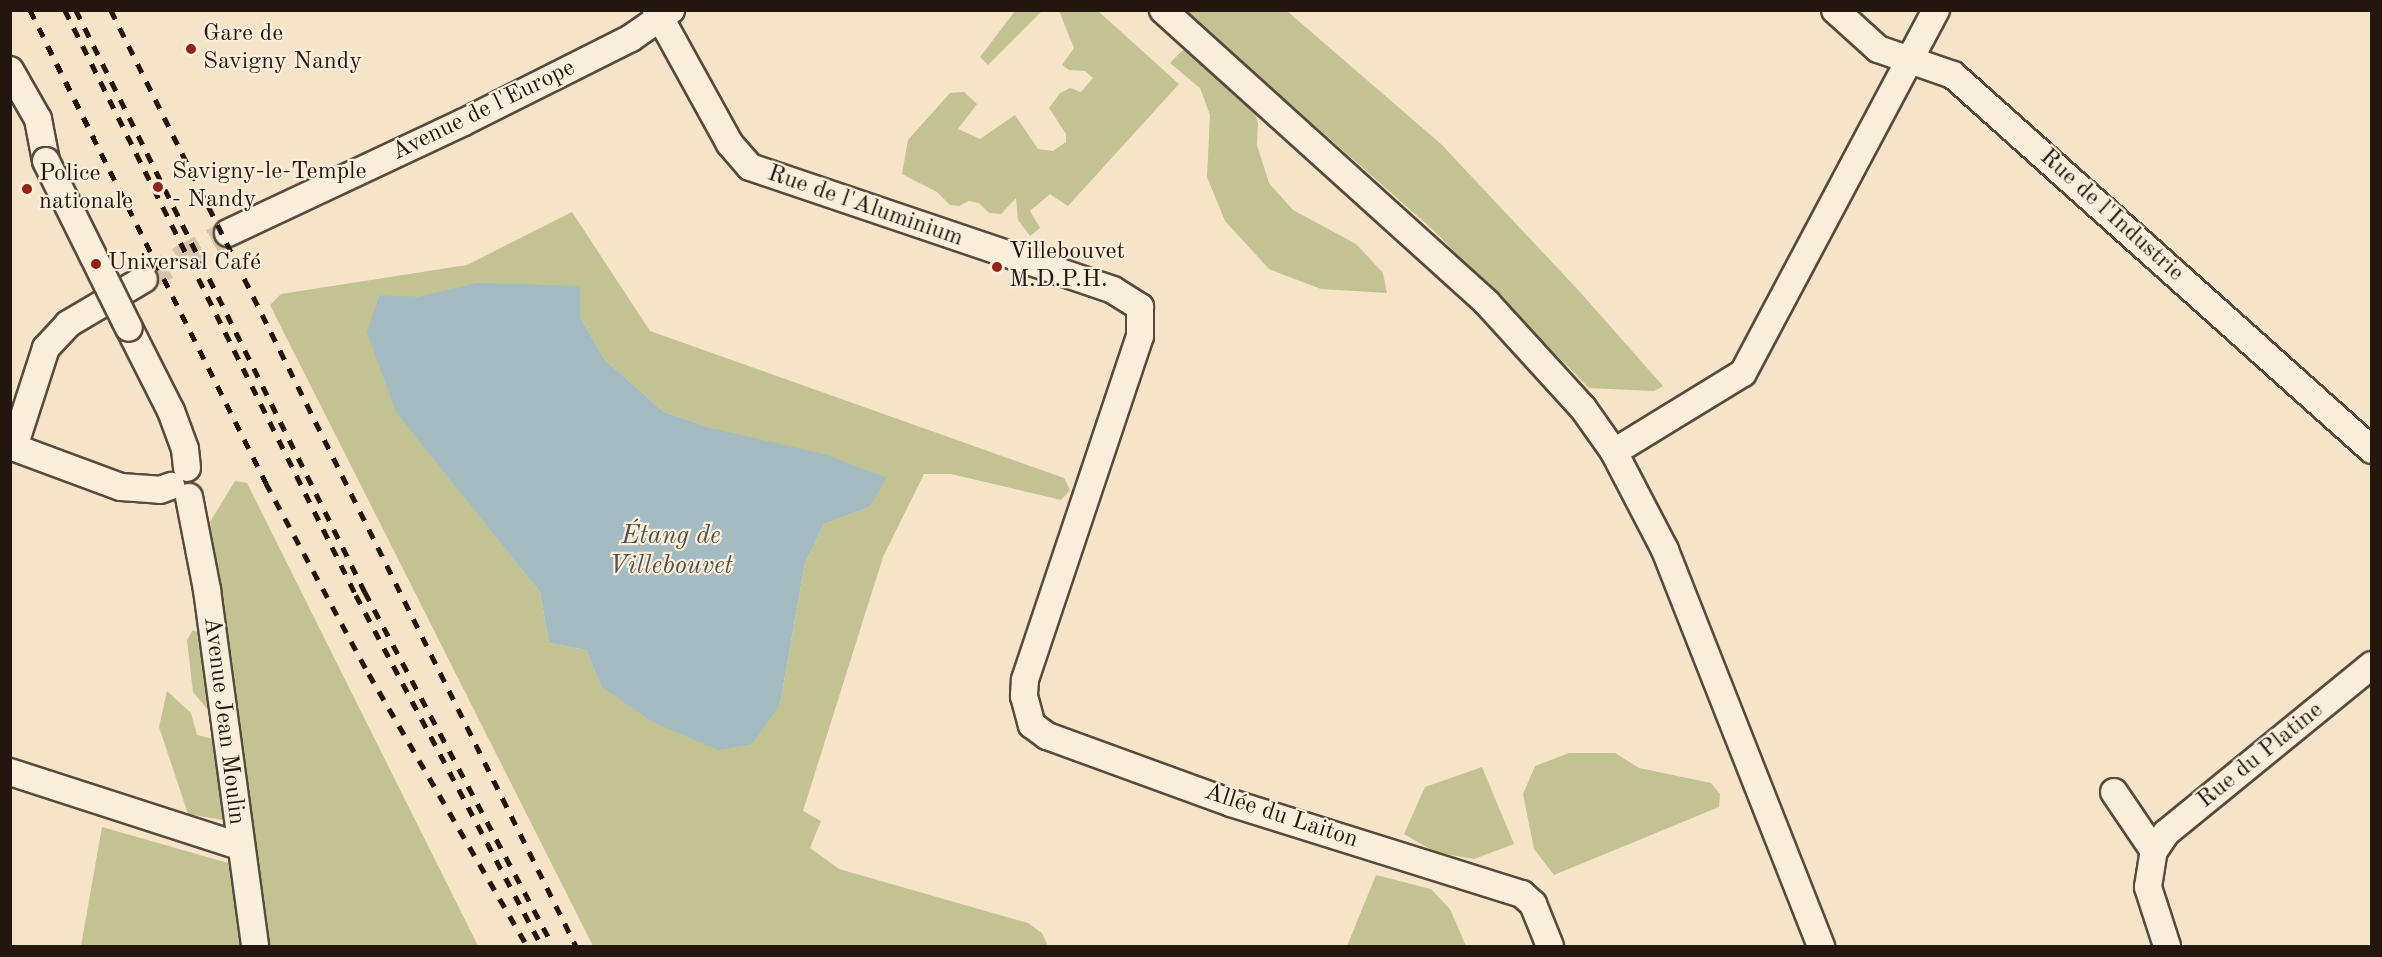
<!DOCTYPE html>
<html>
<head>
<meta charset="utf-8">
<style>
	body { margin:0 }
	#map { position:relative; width:2382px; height:957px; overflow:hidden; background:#f6e4c8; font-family:"Old Standard TT",serif }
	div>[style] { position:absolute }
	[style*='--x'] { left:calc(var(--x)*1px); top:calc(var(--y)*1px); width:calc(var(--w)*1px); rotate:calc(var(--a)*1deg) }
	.green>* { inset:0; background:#c2c292 }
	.water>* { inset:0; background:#a3bbc1 }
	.minor-tunnel>* { height:26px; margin-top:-13px; transform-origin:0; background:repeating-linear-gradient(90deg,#d6c5ac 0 26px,transparent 0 39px) }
	.roads { filter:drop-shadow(2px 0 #584a3d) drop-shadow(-2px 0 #584a3d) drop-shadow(0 2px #584a3d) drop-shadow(0 -2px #584a3d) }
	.minor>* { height:26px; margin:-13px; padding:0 13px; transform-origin:13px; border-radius:13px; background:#f9eddb }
	.rail>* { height:4.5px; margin-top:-2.25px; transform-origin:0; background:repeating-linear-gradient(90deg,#23160f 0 10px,transparent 0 20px) }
	.bridges { filter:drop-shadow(2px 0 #584a3d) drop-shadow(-2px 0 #584a3d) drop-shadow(0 2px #584a3d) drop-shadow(0 -2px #584a3d) }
	.minor-bridge>* { height:26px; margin:-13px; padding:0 13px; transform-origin:13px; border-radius:13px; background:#f9eddb }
	.dots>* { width:16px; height:16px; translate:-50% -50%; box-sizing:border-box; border:3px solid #f9eddb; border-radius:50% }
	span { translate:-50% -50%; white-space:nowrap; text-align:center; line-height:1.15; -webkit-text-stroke:4.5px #f9eddb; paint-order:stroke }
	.poi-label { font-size:24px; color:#23160f }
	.left { translate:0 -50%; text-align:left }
	.street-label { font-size:24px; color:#23160f }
	.water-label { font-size:26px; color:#50504d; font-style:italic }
	.frame { position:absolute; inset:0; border:12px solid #23160f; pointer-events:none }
</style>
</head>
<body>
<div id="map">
	<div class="green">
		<div style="clip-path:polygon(1015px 11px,1042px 11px,988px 65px,980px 57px)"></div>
		<div style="clip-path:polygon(1059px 11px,1098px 11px,1179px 84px,1068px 206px,1050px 194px,1030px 211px,1040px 228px,1030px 236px,1018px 220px,1016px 198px,1001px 214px,989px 213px,979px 203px,969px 201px,959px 206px,950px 205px,937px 192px,902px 174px,908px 140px,950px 93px,964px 92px,977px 104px,958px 129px,980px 139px,1015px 115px,1038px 149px,1053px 151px,1066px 142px,1066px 134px,1049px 108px,1060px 93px,1070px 88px,1081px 92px,1093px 78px,1085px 71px,1069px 70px,1062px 65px,1074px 48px)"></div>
		<div style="clip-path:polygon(1185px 11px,1287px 11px,1441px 144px,1580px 292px,1663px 386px,1654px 391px,1589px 388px,1432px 229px)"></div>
		<div style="clip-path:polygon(1188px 45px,1254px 107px,1258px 124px,1257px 145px,1269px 183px,1293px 210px,1356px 244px,1383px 273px,1387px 293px,1321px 289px,1269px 269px,1225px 221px,1207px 177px,1210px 115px,1200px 88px,1170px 63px)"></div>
		<div style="clip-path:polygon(evenodd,572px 212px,650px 331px,1064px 478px,1070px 490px,1061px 500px,951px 474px,924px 474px,883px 557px,803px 811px,821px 821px,810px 848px,839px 869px,1028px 923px,1042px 933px,1048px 946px,593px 946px,270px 305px,281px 294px,467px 265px,572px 212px,379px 295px,580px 317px,605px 360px,664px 412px,714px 429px,869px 507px,824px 524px,805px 563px,780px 704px,601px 686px,586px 650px,549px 643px,540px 592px,396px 411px,368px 332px,379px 295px)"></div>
		<div style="clip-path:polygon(235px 481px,247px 483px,478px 946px,81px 946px,102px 827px,249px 869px,252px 825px,188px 814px,159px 727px,167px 691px,191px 713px,197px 735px,231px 743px,239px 707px,226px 702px,209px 711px,193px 692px,187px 640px,193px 630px,223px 648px,210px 522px)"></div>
		<div style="clip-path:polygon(1569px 753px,1615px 753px,1639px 768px,1711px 783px,1720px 794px,1719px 807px,1554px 875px,1534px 849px,1523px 794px,1535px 766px)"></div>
		<div style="clip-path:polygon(1482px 767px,1514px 844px,1474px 859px,1435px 852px,1404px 834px,1425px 787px)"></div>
		<div style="clip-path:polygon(1376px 875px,1431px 889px,1450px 909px,1466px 946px,1347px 946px)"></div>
	</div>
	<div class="water">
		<div style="clip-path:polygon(477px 283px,580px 286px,580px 317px,605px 360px,664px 412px,714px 429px,824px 454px,887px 478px,869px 507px,824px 524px,805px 563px,780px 704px,752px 744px,718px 750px,651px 721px,601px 686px,586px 650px,549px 643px,540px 592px,396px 412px,367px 332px,379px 295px,418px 297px)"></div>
	</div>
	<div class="minor-tunnel">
		<div style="--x:144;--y:279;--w:96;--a:-28.7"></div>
	</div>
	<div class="roads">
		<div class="minor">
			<div style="--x:656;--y:10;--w:153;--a:61.1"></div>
			<div style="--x:730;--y:144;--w:30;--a:49"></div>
			<div style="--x:750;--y:167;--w:383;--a:18.7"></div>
			<div style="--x:1113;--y:290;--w:32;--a:32"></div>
			<div style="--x:1140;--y:307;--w:29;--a:90"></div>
			<div style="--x:1140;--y:336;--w:363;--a:108.5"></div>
			<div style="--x:1025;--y:680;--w:16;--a:94"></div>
			<div style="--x:1024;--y:696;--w:30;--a:75"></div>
			<div style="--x:1032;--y:725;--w:19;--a:36"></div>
			<div style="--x:1047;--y:736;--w:196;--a:20"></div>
			<div style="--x:1231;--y:803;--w:305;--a:17.4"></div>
			<div style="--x:1522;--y:894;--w:15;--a:42"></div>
			<div style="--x:1533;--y:904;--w:45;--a:68"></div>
			<div style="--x:1163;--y:10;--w:437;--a:42.1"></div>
			<div style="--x:1487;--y:303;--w:142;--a:47.6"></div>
			<div style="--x:1583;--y:408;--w:54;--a:54.8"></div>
			<div style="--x:1614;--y:452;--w:110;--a:62.5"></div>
			<div style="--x:1665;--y:550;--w:426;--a:68.5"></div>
			<div style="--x:1835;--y:10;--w:58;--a:42.2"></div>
			<div style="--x:1878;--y:49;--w:79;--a:19.1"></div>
			<div style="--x:1953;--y:75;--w:562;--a:41.83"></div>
			<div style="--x:10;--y:70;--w:56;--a:60.3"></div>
			<div style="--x:38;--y:119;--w:43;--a:79.2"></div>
			<div style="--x:228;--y:233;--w:259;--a:-25.2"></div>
			<div style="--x:462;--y:123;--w:189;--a:-26.7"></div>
			<div style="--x:631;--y:38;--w:49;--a:-35"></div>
			<div style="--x:129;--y:328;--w:93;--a:63.2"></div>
			<div style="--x:171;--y:411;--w:40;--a:69.8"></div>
			<div style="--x:185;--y:449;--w:19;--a:84"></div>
			<div style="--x:10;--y:446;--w:118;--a:20.3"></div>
			<div style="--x:121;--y:487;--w:39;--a:4"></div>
			<div style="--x:160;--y:490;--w:12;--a:-20"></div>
			<div style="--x:14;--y:447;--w:104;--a:-72.1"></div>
			<div style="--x:46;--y:348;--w:33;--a:-47"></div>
			<div style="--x:68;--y:324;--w:88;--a:-30.6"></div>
			<div style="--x:1614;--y:452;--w:151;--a:-31.5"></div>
			<div style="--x:1743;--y:373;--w:411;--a:-62"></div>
			<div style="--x:189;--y:497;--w:95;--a:79"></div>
			<div style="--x:207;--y:590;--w:359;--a:82.3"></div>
			<div style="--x:10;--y:772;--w:241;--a:17.9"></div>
			<div style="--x:2114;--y:792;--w:71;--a:55.9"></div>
			<div style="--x:2167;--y:946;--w:62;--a:-107.9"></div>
			<div style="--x:2148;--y:887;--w:36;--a:-81"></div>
			<div style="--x:2154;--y:851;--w:22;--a:-56"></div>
			<div style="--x:2166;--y:833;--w:266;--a:-39.2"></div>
		</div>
	</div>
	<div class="rail">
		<div style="--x:30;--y:10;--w:529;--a:63.48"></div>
		<div style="--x:266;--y:483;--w:217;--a:61.7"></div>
		<div style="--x:369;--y:674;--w:315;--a:59.8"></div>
		<div style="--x:65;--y:10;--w:653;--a:63.55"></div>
		<div style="--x:356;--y:595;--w:397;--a:62.1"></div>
		<div style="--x:76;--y:10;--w:650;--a:63.59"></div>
		<div style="--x:365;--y:592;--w:401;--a:62"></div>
		<div style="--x:111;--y:10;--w:1045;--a:63.58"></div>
	</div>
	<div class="bridges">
		<div class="minor-bridge">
			<div style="--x:46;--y:161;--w:186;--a:63.6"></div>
		</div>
	</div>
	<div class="dots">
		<div style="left:191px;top:49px;background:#8f2418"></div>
		<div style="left:158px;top:187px;background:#8f2418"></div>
		<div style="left:27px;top:189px;background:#8f2418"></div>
		<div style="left:96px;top:264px;background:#8f2418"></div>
		<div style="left:997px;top:267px;background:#8f2418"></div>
	</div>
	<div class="poi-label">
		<span class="left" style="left:203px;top:49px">Gare de<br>Savigny Nandy</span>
		<span class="left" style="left:172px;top:187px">Savigny-le-Temple<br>- Nandy</span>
		<span class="left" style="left:39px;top:189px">Police<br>nationale</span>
		<span class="left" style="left:1009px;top:267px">Villebouvet<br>M.D.P.H.</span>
		<span class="left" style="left:108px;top:264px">Universal Café</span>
	</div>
	<div class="street-label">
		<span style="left:484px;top:111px;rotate:-26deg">Avenue de l'Europe</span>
		<span style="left:865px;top:207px;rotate:19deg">Rue de l'Aluminium</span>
		<span style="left:2111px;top:216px;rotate:42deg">Rue de l'Industrie</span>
		<span style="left:223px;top:721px;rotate:83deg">Avenue Jean Moulin</span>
		<span style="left:2261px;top:756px;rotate:-39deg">Rue du Platine</span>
		<span style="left:1281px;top:817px;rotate:18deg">Allée du Laiton</span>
	</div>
	<div class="water-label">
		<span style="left:671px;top:552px">Étang de<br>Villebouvet</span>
	</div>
	<div class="frame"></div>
</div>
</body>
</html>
